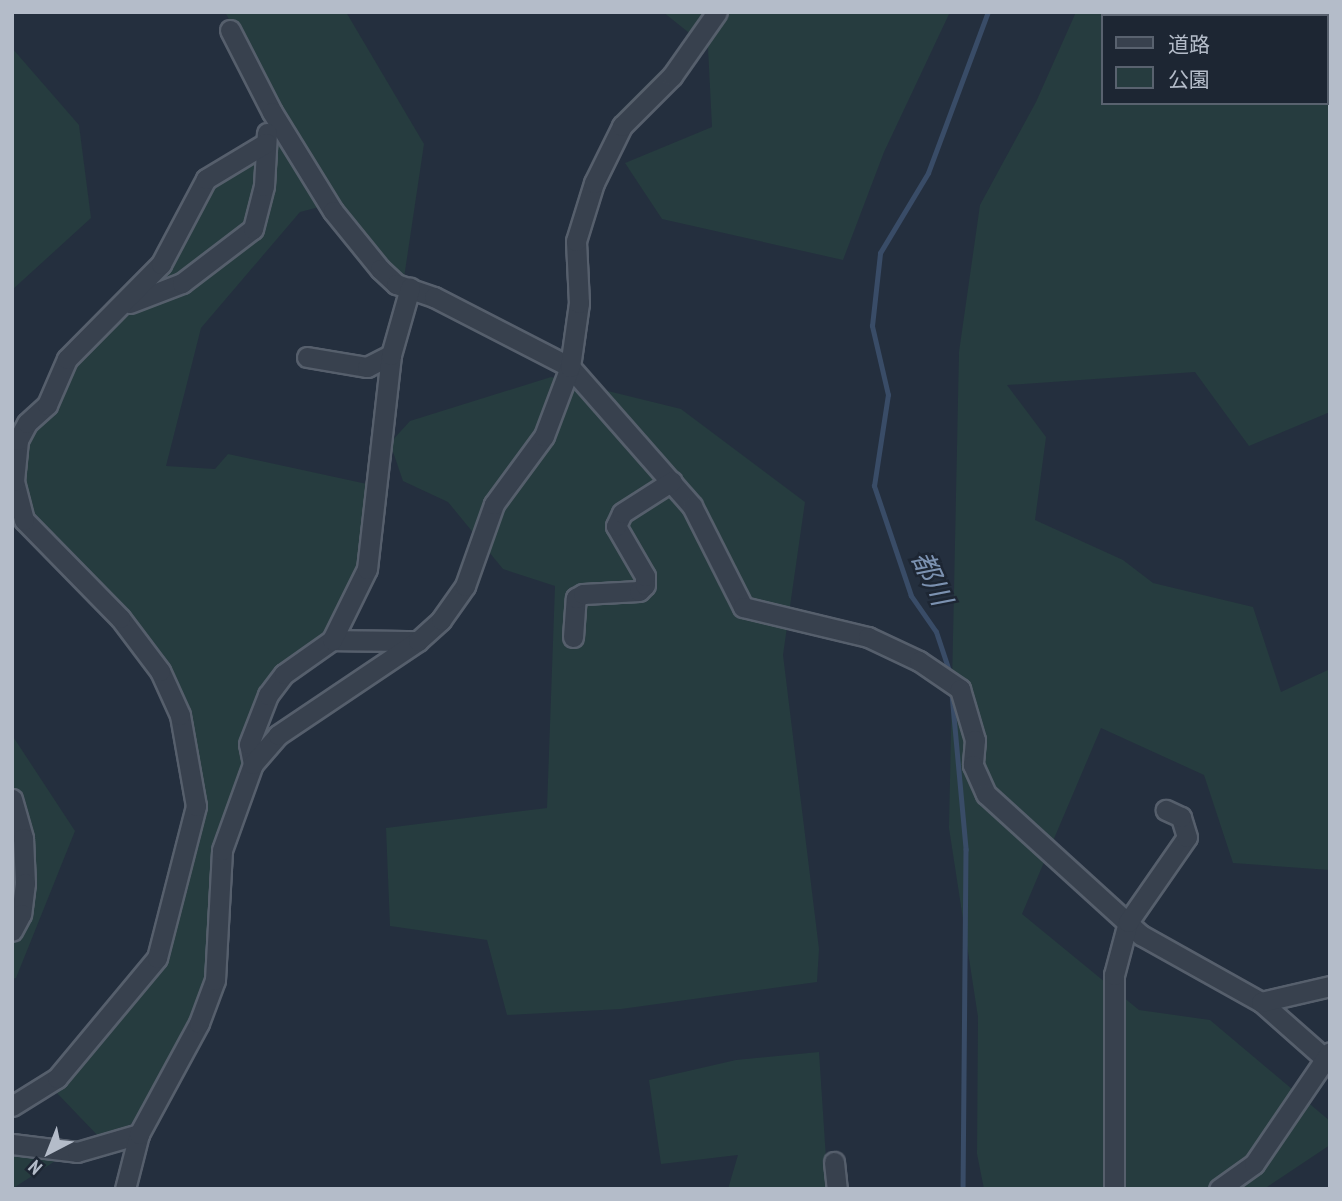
<!DOCTYPE html>
<html>
<head>
<meta charset="utf-8">
<style>
	body { margin:0 }
	#map { position:relative; width:1342px; height:1201px; overflow:hidden; background:#242f3e; font-family:"PT Sans Narrow","Noto Sans JP",sans-serif }
	div>[style] { position:absolute }
	[style*='--x'] { left:calc(var(--x)*1px); top:calc(var(--y)*1px); width:calc(var(--w)*1px); rotate:calc(var(--a)*1deg) }
	.green>* { inset:0; background:#263c3f }
	.stream>* { height:4.5px; margin:-2.25px; padding:0 2.25px; transform-origin:2.25px; border-radius:2.25px; background:#394c67 }
	.roads { filter:drop-shadow(2px 0 #565f6c) drop-shadow(-2px 0 #565f6c) drop-shadow(0 2px #565f6c) drop-shadow(0 -2px #565f6c) }
	.minor>* { height:19px; margin:-9.5px; padding:0 9.5px; transform-origin:9.5px; border-radius:9.5px; background:#38414e }
	span { translate:-50% -50%; white-space:nowrap; text-align:center; line-height:1.15; -webkit-text-stroke:5px #1d2633; paint-order:stroke }
	.water-label { font-size:28px; color:#7c92b1; font-style:italic }
	.frame { position:absolute; inset:0; border:14px solid #b4bcc9; pointer-events:none }
	.legend { position:absolute; left:1101px; top:14px; width:228px; height:91px; box-sizing:border-box; background:#1d2633; border:2px solid #59626f; margin:0; padding:9px 12px; list-style:none; font-size:21px; color:#b4bcc9 }
	.legend li { display:flex; align-items:center; gap:14px; height:35px }
	.legend b { width:35px; border:2px solid #59626f }
	.north { position:absolute; left:14px; top:1117px; width:70px; height:70px; -webkit-text-stroke:5px #1d2633; paint-order:stroke; rotate:222deg; font-size:19px; font-weight:700; line-height:28px; text-align:center; color:#b4bcc9 }
	.north::after { content:''; display:block; margin:auto; width:24px; height:32px; background:#b4bcc9; clip-path:polygon(50% 0,100% 100%,50% 72%,0 100%) }
</style>
</head>
<body>
<div id="map">
	<div class="green">
		<div style="clip-path:polygon(225px 12px,346px 12px,424px 144px,404px 278px,372px 255px,292px 136px)"></div>
		<div style="clip-path:polygon(663px 12px,950px 12px,884px 152px,843px 260px,662px 219px,625px 163px,712px 127px,708px 48px)"></div>
		<div style="clip-path:polygon(evenodd,1076px 12px,1330px 12px,1330px 412px,1249px 446px,1195px 372px,1007px 385px,1046px 437px,1035px 520px,1123px 560px,1153px 583px,1253px 607px,1281px 692px,1330px 669px,1330px 870px,1233px 863px,1204px 775px,1101px 728px,1022px 914px,1139px 1010px,1210px 1020px,1330px 1121px,1330px 1145px,1264px 1189px,984px 1189px,977px 1154px,978px 1017px,949px 828px,959px 352px,980px 205px,1036px 102px,1076px 12px,1102px 16px,1326px 16px,1326px 103px,1102px 103px,1102px 16px)"></div>
		<div style="clip-path:polygon(12px 48px,79px 125px,91px 218px,12px 290px)"></div>
		<div style="clip-path:polygon(273px 127px,323px 206px,300px 212px,201px 328px,166px 466px,215px 469px,228px 454px,367px 484px,362px 569px,323px 639px,278px 671px,242px 798px,211px 986px,137px 1121px,101px 1139px,54px 1090px,166px 954px,201px 804px,187px 719px,24px 504px,19px 453px,68px 372px,117px 314px,214px 179px)"></div>
		<div style="clip-path:polygon(551px 377px,681px 409px,805px 502px,783px 655px,819px 949px,817px 982px,621px 1009px,507px 1015px,487px 940px,390px 926px,386px 828px,547px 808px,555px 586px,503px 569px,448px 502px,403px 481px,390px 443px,410px 421px)"></div>
		<div style="clip-path:polygon(12px 735px,75px 831px,16px 978px,12px 979px)"></div>
		<div style="clip-path:polygon(819px 1052px,828px 1189px,728px 1189px,738px 1155px,661px 1164px,649px 1080px,736px 1060px)"></div>
		<div style="clip-path:polygon(12px 1149px,63px 1156px,12px 1189px)"></div>
	</div>
	<div class="stream">
		<div style="--x:950;--y:674;--w:44;--a:-108.4"></div>
		<div style="--x:936;--y:632;--w:44;--a:-124.8"></div>
		<div style="--x:911;--y:596;--w:116;--a:-108.6"></div>
		<div style="--x:874;--y:486;--w:92;--a:-81.3"></div>
		<div style="--x:888;--y:395;--w:71;--a:-103.1"></div>
		<div style="--x:872;--y:326;--w:73;--a:-83.7"></div>
		<div style="--x:880;--y:253;--w:93;--a:-59"></div>
		<div style="--x:928;--y:173;--w:172;--a:-69.6"></div>
		<div style="--x:952;--y:694;--w:156;--a:84.8"></div>
		<div style="--x:966;--y:849;--w:340;--a:90.5"></div>
	</div>
	<div class="roads">
		<div class="minor">
			<div style="--x:230;--y:30;--w:92;--a:62.9"></div>
			<div style="--x:272;--y:112;--w:116;--a:58.4"></div>
			<div style="--x:333;--y:211;--w:75;--a:51"></div>
			<div style="--x:380;--y:269;--w:22;--a:43"></div>
			<div style="--x:396;--y:284;--w:40;--a:18.9"></div>
			<div style="--x:434;--y:297;--w:153;--a:27.2"></div>
			<div style="--x:570;--y:367;--w:185;--a:48.7"></div>
			<div style="--x:692;--y:506;--w:113;--a:63.2"></div>
			<div style="--x:743;--y:607;--w:129;--a:13.5"></div>
			<div style="--x:868;--y:637;--w:56;--a:25.2"></div>
			<div style="--x:919;--y:661;--w:50;--a:34.3"></div>
			<div style="--x:960;--y:689;--w:53;--a:73.6"></div>
			<div style="--x:975;--y:740;--w:25;--a:95"></div>
			<div style="--x:973;--y:765;--w:32;--a:66"></div>
			<div style="--x:986;--y:794;--w:210;--a:42.3"></div>
			<div style="--x:1141;--y:935;--w:137;--a:29.2"></div>
			<div style="--x:1261;--y:1002;--w:92;--a:41.5"></div>
			<div style="--x:130;--y:303;--w:56;--a:-21"></div>
			<div style="--x:182;--y:283;--w:89;--a:-37.3"></div>
			<div style="--x:253;--y:229;--w:44;--a:-75.7"></div>
			<div style="--x:264;--y:186;--w:53;--a:-86.8"></div>
			<div style="--x:307;--y:357;--w:61;--a:9.5"></div>
			<div style="--x:367;--y:367;--w:27;--a:-27"></div>
			<div style="--x:573;--y:637;--w:39;--a:-86"></div>
			<div style="--x:576;--y:598;--w:8;--a:-30"></div>
			<div style="--x:583;--y:594;--w:56;--a:-3.1"></div>
			<div style="--x:639;--y:591;--w:8;--a:-45"></div>
			<div style="--x:645;--y:585;--w:9;--a:-90"></div>
			<div style="--x:645;--y:576;--w:58;--a:-120.1"></div>
			<div style="--x:616;--y:526;--w:14;--a:-65"></div>
			<div style="--x:622;--y:513;--w:59;--a:-32.6"></div>
			<div style="--x:332;--y:640;--w:86;--a:0.7"></div>
			<div style="--x:253;--y:764;--w:20;--a:-101"></div>
			<div style="--x:249;--y:744;--w:53;--a:-68.8"></div>
			<div style="--x:268;--y:695;--w:26;--a:-53"></div>
			<div style="--x:284;--y:674;--w:59;--a:-35.3"></div>
			<div style="--x:332;--y:640;--w:79;--a:-63.8"></div>
			<div style="--x:367;--y:569;--w:215;--a:-83.6"></div>
			<div style="--x:391;--y:355;--w:70;--a:-74.2"></div>
			<div style="--x:12;--y:799;--w:41;--a:74.2"></div>
			<div style="--x:23;--y:838;--w:45;--a:87.5"></div>
			<div style="--x:25;--y:883;--w:31;--a:97"></div>
			<div style="--x:21;--y:914;--w:19;--a:118"></div>
			<div style="--x:1261;--y:1002;--w:71;--a:-13.1"></div>
			<div style="--x:12;--y:1106;--w:53;--a:-31.9"></div>
			<div style="--x:57;--y:1078;--w:156;--a:-50.2"></div>
			<div style="--x:157;--y:958;--w:157;--a:-75.6"></div>
			<div style="--x:196;--y:806;--w:92;--a:-100"></div>
			<div style="--x:180;--y:715;--w:48;--a:-114.4"></div>
			<div style="--x:160;--y:671;--w:66;--a:-127"></div>
			<div style="--x:120;--y:618;--w:137;--a:-134.4"></div>
			<div style="--x:24;--y:520;--w:40;--a:-104.4"></div>
			<div style="--x:14;--y:481;--w:41;--a:-84.4"></div>
			<div style="--x:18;--y:440;--w:19;--a:-62"></div>
			<div style="--x:27;--y:423;--w:27;--a:-42"></div>
			<div style="--x:47;--y:405;--w:50;--a:-66.5"></div>
			<div style="--x:67;--y:359;--w:134;--a:-45.3"></div>
			<div style="--x:161;--y:264;--w:96;--a:-62.1"></div>
			<div style="--x:206;--y:179;--w:70;--a:-31"></div>
			<div style="--x:12;--y:1144;--w:65;--a:7"></div>
			<div style="--x:77;--y:1152;--w:65;--a:-16.2"></div>
			<div style="--x:834;--y:1162;--w:27;--a:84"></div>
			<div style="--x:125;--y:1189;--w:57;--a:-75.7"></div>
			<div style="--x:139;--y:1134;--w:126;--a:-61.6"></div>
			<div style="--x:199;--y:1023;--w:46;--a:-69.6"></div>
			<div style="--x:215;--y:980;--w:130;--a:-86.9"></div>
			<div style="--x:222;--y:850;--w:91;--a:-70.2"></div>
			<div style="--x:253;--y:764;--w:38;--a:-49"></div>
			<div style="--x:278;--y:735;--w:169;--a:-33.9"></div>
			<div style="--x:418;--y:641;--w:31;--a:-42"></div>
			<div style="--x:441;--y:620;--w:42;--a:-54.8"></div>
			<div style="--x:465;--y:586;--w:87;--a:-70.5"></div>
			<div style="--x:494;--y:504;--w:84;--a:-53.7"></div>
			<div style="--x:544;--y:436;--w:74;--a:-69.4"></div>
			<div style="--x:570;--y:367;--w:65;--a:-82"></div>
			<div style="--x:579;--y:303;--w:62;--a:-92.8"></div>
			<div style="--x:576;--y:241;--w:61;--a:-72.8"></div>
			<div style="--x:594;--y:183;--w:64;--a:-63.8"></div>
			<div style="--x:622;--y:126;--w:71;--a:-45"></div>
			<div style="--x:672;--y:76;--w:78;--a:-54.9"></div>
			<div style="--x:1114;--y:1189;--w:214;--a:-90"></div>
			<div style="--x:1114;--y:975;--w:55;--a:-75.2"></div>
			<div style="--x:1128;--y:922;--w:103;--a:-55.2"></div>
			<div style="--x:1187;--y:837;--w:21;--a:-107"></div>
			<div style="--x:1181;--y:817;--w:17;--a:-155"></div>
			<div style="--x:1219;--y:1189;--w:43;--a:-35.5"></div>
			<div style="--x:1254;--y:1164;--w:135;--a:-55.8"></div>
		</div>
	</div>
	<div class="water-label">
		<span style="left:932px;top:578px;rotate:65deg">都川</span>
	</div>
	<div class="frame"></div>
	<ul class="legend">
	<li><b style="height:9px;background:#38414e"></b>道路</li>
	<li><b style="height:19px;background:#263c3f"></b>公園</li>
	</ul>
	<div class="north">N</div>
</div>
</body>
</html>
